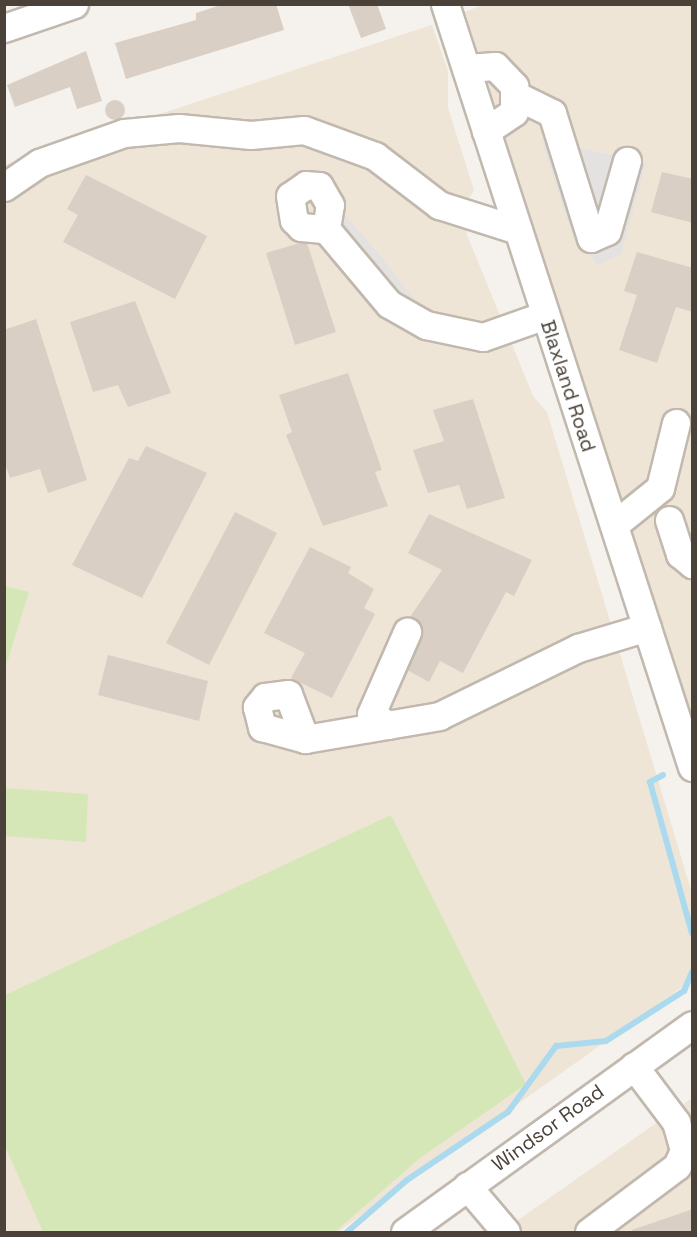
<!DOCTYPE html>
<html>
<head>
<meta charset="utf-8">
<style>
	body { margin:0 }
	#map { position:relative; width:697px; height:1237px; overflow:hidden; background:#f5f1ec; font-family:"Space Grotesk",sans-serif }
	div>[style] { position:absolute }
	[style*='--x'] { left:calc(var(--x)*1px); top:calc(var(--y)*1px); width:calc(var(--w)*1px); rotate:calc(var(--a)*1deg) }
	.education>* { inset:0; background:#eee5d6 }
	.green>* { inset:0; background:#d6e7b7 }
	.parking>* { inset:0; background:#e4e2e0 }
	.stream>* { height:6px; margin:-3px; padding:0 3px; transform-origin:3px; border-radius:3px; background:#abdaef }
	.building>* { inset:0; background:#dacfc4 }
	.round { border-radius:50% }
	.roads { filter:drop-shadow(2px 0 #c1b8ae) drop-shadow(-2px 0 #c1b8ae) drop-shadow(0 2px #c1b8ae) drop-shadow(0 -2px #c1b8ae) }
	.minor>* { height:27px; margin:-13.5px; padding:0 13.5px; transform-origin:13.5px; border-radius:13.5px; background:#fff }
	span { translate:-50% -50%; white-space:nowrap; text-align:center; line-height:1.15; -webkit-text-stroke:6px #fff; paint-order:stroke }
	.street-label { font-size:20px; color:#4a4239 }
	.frame { position:absolute; inset:0; border:6px solid #4a4239; pointer-events:none }
</style>
</head>
<body>
<div id="map">
	<div class="education">
		<div style="clip-path:polygon(485px 4px,692px 5px,692px 718px,465px 12px)"></div>
		<div style="clip-path:polygon(432px 25px,448px 71px,448px 108px,474px 190px,464px 207px,467px 235px,533px 396px,547px 412px,692px 893px,692px 980px,338px 1232px,5px 1232px,4px 165px)"></div>
		<div style="clip-path:polygon(692px 1098px,692px 1232px,501px 1232px)"></div>
	</div>
	<div class="green">
		<div style="clip-path:polygon(5px 586px,29px 592px,5px 669px,4px 586px)"></div>
		<div style="clip-path:polygon(4px 788px,88px 794px,86px 842px,5px 836px)"></div>
		<div style="clip-path:polygon(391px 815px,526px 1084px,420px 1158px,335px 1232px,43px 1232px,5px 1146px,5px 995px)"></div>
	</div>
	<div class="parking">
		<div style="clip-path:polygon(541px 139px,646px 163px,621px 254px,596px 266px,594px 258px,576px 245px)"></div>
		<div style="clip-path:polygon(345px 215px,365px 237px,417px 302px,393px 316px,319px 235px)"></div>
	</div>
	<div class="stream">
		<div style="--x:663;--y:775;--w:15;--a:152"></div>
		<div style="--x:650;--y:782;--w:157;--a:74.5"></div>
		<div style="--x:347;--y:1232;--w:79;--a:-40.9"></div>
		<div style="--x:407;--y:1180;--w:122;--a:-34"></div>
		<div style="--x:508;--y:1112;--w:82;--a:-54"></div>
		<div style="--x:556;--y:1046;--w:50;--a:-5.7"></div>
		<div style="--x:606;--y:1041;--w:93;--a:-32.7"></div>
		<div style="--x:684;--y:991;--w:21;--a:-67"></div>
	</div>
	<div class="building">
		<div style="clip-path:polygon(224px 4px,276px 4px,284px 30px,126px 79px,115px 43px,196px 20px,196px 13px)"></div>
		<div style="clip-path:polygon(348px 4px,377px 4px,386px 29px,361px 38px)"></div>
		<div style="clip-path:polygon(86px 51px,102px 101px,77px 109px,70px 87px,15px 107px,7px 85px)"></div>
		<div class="round" style="left:105px;top:100px;width:20px;height:20px"></div>
		<div style="clip-path:polygon(662px 172px,693px 179px,693px 223px,651px 212px)"></div>
		<div style="clip-path:polygon(86px 175px,207px 236px,175px 299px,63px 242px,78px 215px,67px 209px)"></div>
		<div style="clip-path:polygon(300px 243px,307px 243px,336px 332px,295px 345px,266px 253px)"></div>
		<div style="clip-path:polygon(637px 252px,693px 268px,693px 312px,676px 307px,657px 363px,619px 350px,637px 295px,624px 291px)"></div>
		<div style="clip-path:polygon(135px 301px,171px 393px,128px 407px,118px 385px,93px 392px,70px 322px)"></div>
		<div style="clip-path:polygon(36px 319px,87px 480px,48px 493px,40px 469px,10px 478px,4px 461px,4px 330px)"></div>
		<div style="clip-path:polygon(348px 373px,382px 470px,375px 472px,388px 506px,323px 526px,286px 435px,292px 432px,279px 395px)"></div>
		<div style="clip-path:polygon(473px 399px,505px 498px,467px 509px,459px 485px,428px 493px,413px 450px,444px 441px,433px 410px)"></div>
		<div style="clip-path:polygon(146px 446px,207px 473px,142px 598px,72px 565px,129px 458px,138px 461px)"></div>
		<div style="clip-path:polygon(235px 512px,277px 533px,209px 665px,166px 643px)"></div>
		<div style="clip-path:polygon(429px 514px,532px 560px,514px 596px,506px 592px,463px 673px,440px 661px,429px 682px,407px 670px,423px 631px,410px 617px,442px 570px,408px 553px)"></div>
		<div style="clip-path:polygon(310px 547px,351px 567px,348px 573px,374px 589px,364px 608px,375px 614px,332px 698px,291px 678px,305px 653px,264px 633px)"></div>
		<div style="clip-path:polygon(108px 655px,208px 681px,199px 721px,98px 695px)"></div>
		<div style="clip-path:polygon(693px 1209px,693px 1233px,633px 1233px,632px 1230px)"></div>
	</div>
	<div class="roads">
		<div class="minor">
			<div style="--x:445;--y:4;--w:802;--a:72.06"></div>
			<div style="--x:4;--y:28;--w:74;--a:-18.9"></div>
			<div style="--x:466;--y:68;--w:29;--a:-4"></div>
			<div style="--x:495;--y:66;--w:28;--a:46"></div>
			<div style="--x:514;--y:86;--w:26;--a:90"></div>
			<div style="--x:514;--y:112;--w:34;--a:146"></div>
			<div style="--x:517;--y:96;--w:39;--a:26"></div>
			<div style="--x:552;--y:113;--w:131;--a:72.7"></div>
			<div style="--x:591;--y:238;--w:17;--a:-24"></div>
			<div style="--x:607;--y:231;--w:73;--a:-74.1"></div>
			<div style="--x:4;--y:187;--w:42;--a:-34.4"></div>
			<div style="--x:39;--y:163;--w:90;--a:-19.4"></div>
			<div style="--x:124;--y:133;--w:55;--a:-5.2"></div>
			<div style="--x:179;--y:128;--w:72;--a:5.6"></div>
			<div style="--x:251;--y:135;--w:53;--a:-5.4"></div>
			<div style="--x:304;--y:130;--w:76;--a:20.1"></div>
			<div style="--x:375;--y:156;--w:81;--a:37.4"></div>
			<div style="--x:439;--y:205;--w:83;--a:17.6"></div>
			<div style="--x:326;--y:229;--w:24;--a:-81"></div>
			<div style="--x:330;--y:205;--w:22;--a:-120"></div>
			<div style="--x:319;--y:186;--w:13;--a:-176"></div>
			<div style="--x:306;--y:185;--w:19;--a:145"></div>
			<div style="--x:290;--y:196;--w:24;--a:81"></div>
			<div style="--x:294;--y:220;--w:10;--a:45"></div>
			<div style="--x:301;--y:227;--w:25;--a:5"></div>
			<div style="--x:326;--y:229;--w:98;--a:50"></div>
			<div style="--x:389;--y:304;--w:43;--a:29.6"></div>
			<div style="--x:426;--y:325;--w:58;--a:11.9"></div>
			<div style="--x:483;--y:337;--w:66;--a:-19.5"></div>
			<div style="--x:669;--y:520;--w:36;--a:72"></div>
			<div style="--x:680;--y:554;--w:16;--a:40"></div>
			<div style="--x:614;--y:525;--w:59;--a:-38.8"></div>
			<div style="--x:660;--y:488;--w:67;--a:-76.2"></div>
			<div style="--x:388;--y:725;--w:20;--a:-147"></div>
			<div style="--x:371;--y:714;--w:90;--a:-66.3"></div>
			<div style="--x:305;--y:739;--w:48;--a:-110.7"></div>
			<div style="--x:288;--y:694;--w:23;--a:173"></div>
			<div style="--x:265;--y:697;--w:13;--a:129"></div>
			<div style="--x:257;--y:707;--w:21;--a:76"></div>
			<div style="--x:262;--y:727;--w:45;--a:15.6"></div>
			<div style="--x:305;--y:739;--w:136;--a:-9.7"></div>
			<div style="--x:439;--y:716;--w:155;--a:-26.1"></div>
			<div style="--x:578;--y:648;--w:72;--a:-16.9"></div>
			<div style="--x:467;--y:1186;--w:60;--a:49.7"></div>
			<div style="--x:405;--y:1232;--w:354;--a:-35.8"></div>
			<div style="--x:589;--y:1232;--w:110;--a:-36.9"></div>
			<div style="--x:677;--y:1166;--w:17;--a:-66"></div>
			<div style="--x:684;--y:1150;--w:29;--a:-106"></div>
			<div style="--x:676;--y:1122;--w:70;--a:-126.9"></div>
		</div>
	</div>
	<div class="street-label">
		<span style="left:568px;top:386px;rotate:72deg">Blaxland Road</span>
		<span style="left:548px;top:1128px;rotate:-36deg">Windsor Road</span>
	</div>
	<div class="frame"></div>
</div>
</body>
</html>
